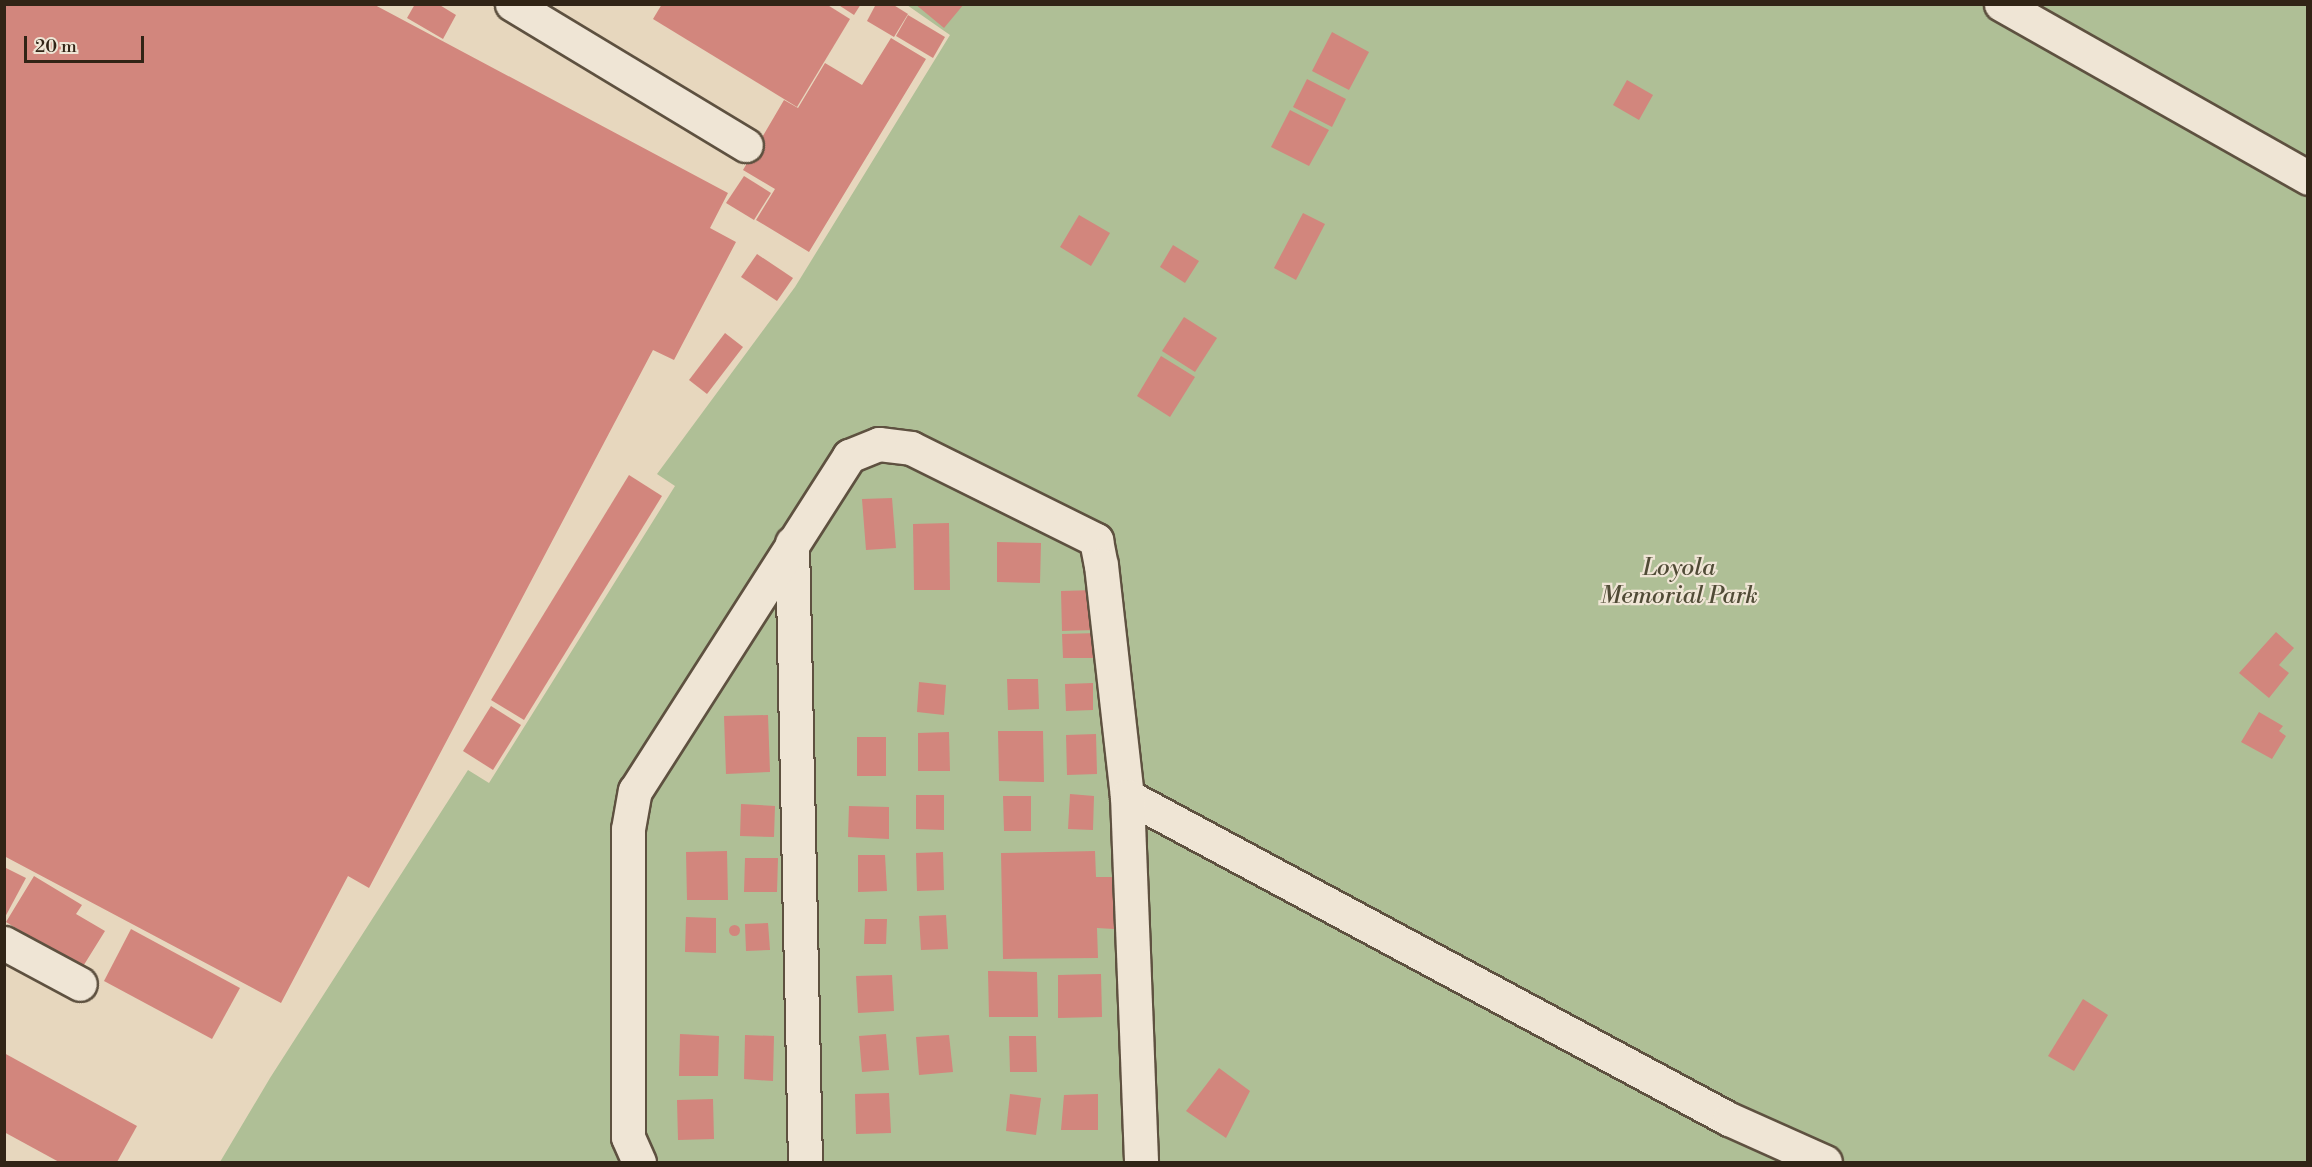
<!DOCTYPE html>
<html>
<head>
<meta charset="utf-8">
<style>
	body { margin:0 }
	#map { position:relative; width:2312px; height:1167px; overflow:hidden; background:#e7d7be; font-family:"Libre Bodoni",serif }
	div>[style] { position:absolute }
	[style*='--x'] { left:calc(var(--x)*1px); top:calc(var(--y)*1px); width:calc(var(--w)*1px); rotate:calc(var(--a)*1deg) }
	.green>* { inset:0; background:#afbf96 }
	.building>* { inset:0; background:#d2867d }
	.round { border-radius:50% }
	.roads { filter:drop-shadow(2px 0 #5e5140) drop-shadow(-2px 0 #5e5140) drop-shadow(0 2px #5e5140) drop-shadow(0 -2px #5e5140) }
	.minor>* { height:33px; margin:-16.5px; padding:0 16.5px; transform-origin:16.5px; border-radius:16.5px; background:#efe5d5 }
	span { translate:-50% -50%; white-space:nowrap; text-align:center; line-height:1.15; -webkit-text-stroke:4.5px #efe5d5; paint-order:stroke }
	.park-label { font-size:24px; color:#504b36; font-style:italic }
	.frame { position:absolute; inset:0; border:6px solid #312416; pointer-events:none }
	.scale { position:absolute; left:24px; top:36px; width:120px; height:27px; box-sizing:border-box; border:3px solid #312416; border-top:0; padding-left:8px; font-size:18px; line-height:21px; white-space:nowrap; color:#312416; -webkit-text-stroke:4px #efe5d5; paint-order:stroke }
</style>
</head>
<body>
<div id="map">
	<div class="green">
		<div style="clip-path:polygon(907px 5px,2307px 5px,2307px 1162px,220px 1162px,270px 1078px,468px 770px,489px 783px,675px 486px,657px 474px,795px 287px,950px 35px)"></div>
	</div>
	<div class="building">
		<div style="clip-path:polygon(4px 4px,373px 4px,728px 193px,710px 228px,736px 242px,674px 360px,653px 350px,369px 888px,348px 876px,281px 1003px,4px 856px)"></div>
		<div style="clip-path:polygon(415px 4px,438px 4px,456px 15px,443px 39px,407px 18px)"></div>
		<div style="clip-path:polygon(662px 4px,826px 4px,850px 19px,797px 107px,653px 19px)"></div>
		<div style="clip-path:polygon(837px 4px,861px 4px,854px 15px)"></div>
		<div style="clip-path:polygon(876px 4px,892px 4px,908px 14px,894px 37px,867px 21px)"></div>
		<div style="clip-path:polygon(915px 4px,964px 4px,944px 28px)"></div>
		<div style="clip-path:polygon(908px 15px,945px 37px,933px 58px,896px 36px)"></div>
		<div style="clip-path:polygon(1332px 32px,1369px 52px,1349px 90px,1312px 71px)"></div>
		<div style="clip-path:polygon(891px 38px,926px 59px,809px 252px,756px 220px,775px 189px,743px 170px,784px 100px,798px 108px,825px 63px,862px 85px)"></div>
		<div style="clip-path:polygon(1307px 79px,1346px 99px,1332px 127px,1293px 107px)"></div>
		<div style="clip-path:polygon(1627px 80px,1653px 95px,1639px 120px,1613px 105px)"></div>
		<div style="clip-path:polygon(1290px 110px,1329px 130px,1309px 166px,1271px 147px)"></div>
		<div style="clip-path:polygon(744px 176px,771px 193px,754px 220px,726px 203px)"></div>
		<div style="clip-path:polygon(1303px 213px,1325px 224px,1296px 280px,1274px 268px)"></div>
		<div style="clip-path:polygon(1079px 215px,1110px 233px,1091px 266px,1060px 247px)"></div>
		<div style="clip-path:polygon(1173px 245px,1199px 261px,1185px 283px,1160px 267px)"></div>
		<div style="clip-path:polygon(757px 254px,793px 278px,777px 301px,741px 277px)"></div>
		<div style="clip-path:polygon(1184px 317px,1217px 338px,1195px 372px,1162px 351px)"></div>
		<div style="clip-path:polygon(725px 333px,743px 347px,707px 394px,689px 380px)"></div>
		<div style="clip-path:polygon(1161px 356px,1195px 377px,1170px 417px,1137px 396px)"></div>
		<div style="clip-path:polygon(629px 475px,662px 496px,524px 720px,491px 700px)"></div>
		<div style="clip-path:polygon(892px 498px,896px 548px,866px 550px,862px 499px)"></div>
		<div style="clip-path:polygon(949px 523px,950px 590px,914px 590px,913px 524px)"></div>
		<div style="clip-path:polygon(997px 542px,1041px 543px,1040px 583px,997px 582px)"></div>
		<div style="clip-path:polygon(1095px 590px,1095px 630px,1062px 631px,1061px 591px)"></div>
		<div style="clip-path:polygon(2276px 632px,2294px 648px,2279px 665px,2289px 673px,2269px 698px,2239px 673px)"></div>
		<div style="clip-path:polygon(1098px 633px,1099px 658px,1063px 658px,1062px 634px)"></div>
		<div style="clip-path:polygon(1007px 679px,1038px 679px,1039px 709px,1008px 710px)"></div>
		<div style="clip-path:polygon(919px 682px,946px 685px,944px 715px,917px 712px)"></div>
		<div style="clip-path:polygon(1093px 683px,1093px 710px,1066px 711px,1065px 684px)"></div>
		<div style="clip-path:polygon(491px 706px,521px 725px,493px 770px,463px 751px)"></div>
		<div style="clip-path:polygon(2259px 712px,2283px 726px,2279px 731px,2286px 736px,2272px 759px,2241px 742px)"></div>
		<div style="clip-path:polygon(768px 715px,770px 772px,726px 774px,724px 716px)"></div>
		<div style="clip-path:polygon(998px 731px,1043px 731px,1044px 782px,999px 781px)"></div>
		<div style="clip-path:polygon(949px 732px,950px 771px,918px 771px,918px 733px)"></div>
		<div style="clip-path:polygon(1096px 734px,1097px 774px,1067px 775px,1066px 735px)"></div>
		<div style="clip-path:polygon(857px 737px,886px 737px,886px 776px,857px 776px)"></div>
		<div style="clip-path:polygon(1070px 794px,1094px 796px,1093px 830px,1068px 829px)"></div>
		<div style="clip-path:polygon(916px 795px,944px 795px,944px 830px,916px 829px)"></div>
		<div style="clip-path:polygon(1003px 796px,1031px 796px,1031px 831px,1004px 831px)"></div>
		<div style="clip-path:polygon(741px 804px,775px 806px,774px 837px,740px 836px)"></div>
		<div style="clip-path:polygon(849px 806px,889px 807px,889px 839px,848px 837px)"></div>
		<div style="clip-path:polygon(727px 851px,728px 900px,687px 900px,686px 852px)"></div>
		<div style="clip-path:polygon(1095px 851px,1096px 877px,1113px 877px,1114px 929px,1097px 928px,1098px 958px,1003px 959px,1001px 853px)"></div>
		<div style="clip-path:polygon(943px 852px,944px 890px,917px 891px,916px 853px)"></div>
		<div style="clip-path:polygon(858px 855px,885px 855px,887px 891px,858px 892px)"></div>
		<div style="clip-path:polygon(745px 858px,778px 858px,777px 892px,744px 892px)"></div>
		<div style="clip-path:polygon(4px 867px,26px 878px,4px 919px)"></div>
		<div style="clip-path:polygon(34px 876px,82px 905px,76px 914px,105px 931px,82px 968px,6px 922px)"></div>
		<div style="clip-path:polygon(946px 915px,948px 949px,921px 950px,919px 916px)"></div>
		<div style="clip-path:polygon(686px 917px,716px 918px,716px 953px,685px 952px)"></div>
		<div style="clip-path:polygon(865px 919px,887px 919px,886px 944px,864px 944px)"></div>
		<div style="clip-path:polygon(768px 923px,770px 950px,746px 951px,745px 924px)"></div>
		<div class="round" style="left:728.5px;top:924.5px;width:11px;height:11px"></div>
		<div style="clip-path:polygon(131px 929px,240px 988px,212px 1039px,104px 981px)"></div>
		<div style="clip-path:polygon(988px 971px,1037px 972px,1038px 1017px,989px 1017px)"></div>
		<div style="clip-path:polygon(1101px 974px,1102px 1017px,1058px 1018px,1058px 975px)"></div>
		<div style="clip-path:polygon(892px 975px,894px 1011px,858px 1013px,856px 976px)"></div>
		<div style="clip-path:polygon(2083px 999px,2108px 1015px,2074px 1071px,2048px 1056px)"></div>
		<div style="clip-path:polygon(680px 1034px,719px 1036px,718px 1076px,679px 1076px)"></div>
		<div style="clip-path:polygon(886px 1034px,889px 1070px,862px 1072px,859px 1036px)"></div>
		<div style="clip-path:polygon(745px 1035px,774px 1036px,773px 1081px,744px 1079px)"></div>
		<div style="clip-path:polygon(949px 1035px,953px 1072px,919px 1075px,916px 1037px)"></div>
		<div style="clip-path:polygon(1009px 1036px,1036px 1036px,1037px 1072px,1010px 1072px)"></div>
		<div style="clip-path:polygon(4px 1053px,137px 1126px,117px 1162px,59px 1162px,4px 1132px)"></div>
		<div style="clip-path:polygon(1219px 1068px,1250px 1091px,1226px 1138px,1186px 1111px)"></div>
		<div style="clip-path:polygon(889px 1093px,891px 1133px,856px 1134px,855px 1094px)"></div>
		<div style="clip-path:polygon(1010px 1094px,1041px 1098px,1036px 1135px,1006px 1131px)"></div>
		<div style="clip-path:polygon(1098px 1094px,1098px 1130px,1061px 1130px,1064px 1095px)"></div>
		<div style="clip-path:polygon(713px 1099px,714px 1139px,678px 1140px,677px 1100px)"></div>
	</div>
	<div class="roads">
		<div class="minor">
			<div style="--x:512;--y:4;--w:273;--a:31.1"></div>
			<div style="--x:2001;--y:4;--w:353;--a:29.5"></div>
			<div style="--x:792;--y:543;--w:619;--a:88.8"></div>
			<div style="--x:1127;--y:796;--w:683;--a:28.22"></div>
			<div style="--x:1729;--y:1119;--w:105;--a:24.1"></div>
			<div style="--x:4;--y:943;--w:86;--a:28.3"></div>
			<div style="--x:639;--y:1162;--w:27;--a:-114"></div>
			<div style="--x:628;--y:1137;--w:308;--a:-90"></div>
			<div style="--x:628;--y:829;--w:39;--a:-80"></div>
			<div style="--x:635;--y:791;--w:398;--a:-57.4"></div>
			<div style="--x:849;--y:456;--w:32;--a:-22"></div>
			<div style="--x:879;--y:444;--w:32;--a:7"></div>
			<div style="--x:911;--y:448;--w:207;--a:26.4"></div>
			<div style="--x:1096;--y:540;--w:25;--a:79"></div>
			<div style="--x:1101;--y:565;--w:232;--a:83.6"></div>
			<div style="--x:1127;--y:796;--w:366;--a:87.8"></div>
		</div>
	</div>
	<div class="park-label">
		<span style="left:1679px;top:583px">Loyola<br>Memorial Park</span>
	</div>
	<div class="frame"></div>
	<div class="scale">20 m</div>
</div>
</body>
</html>
